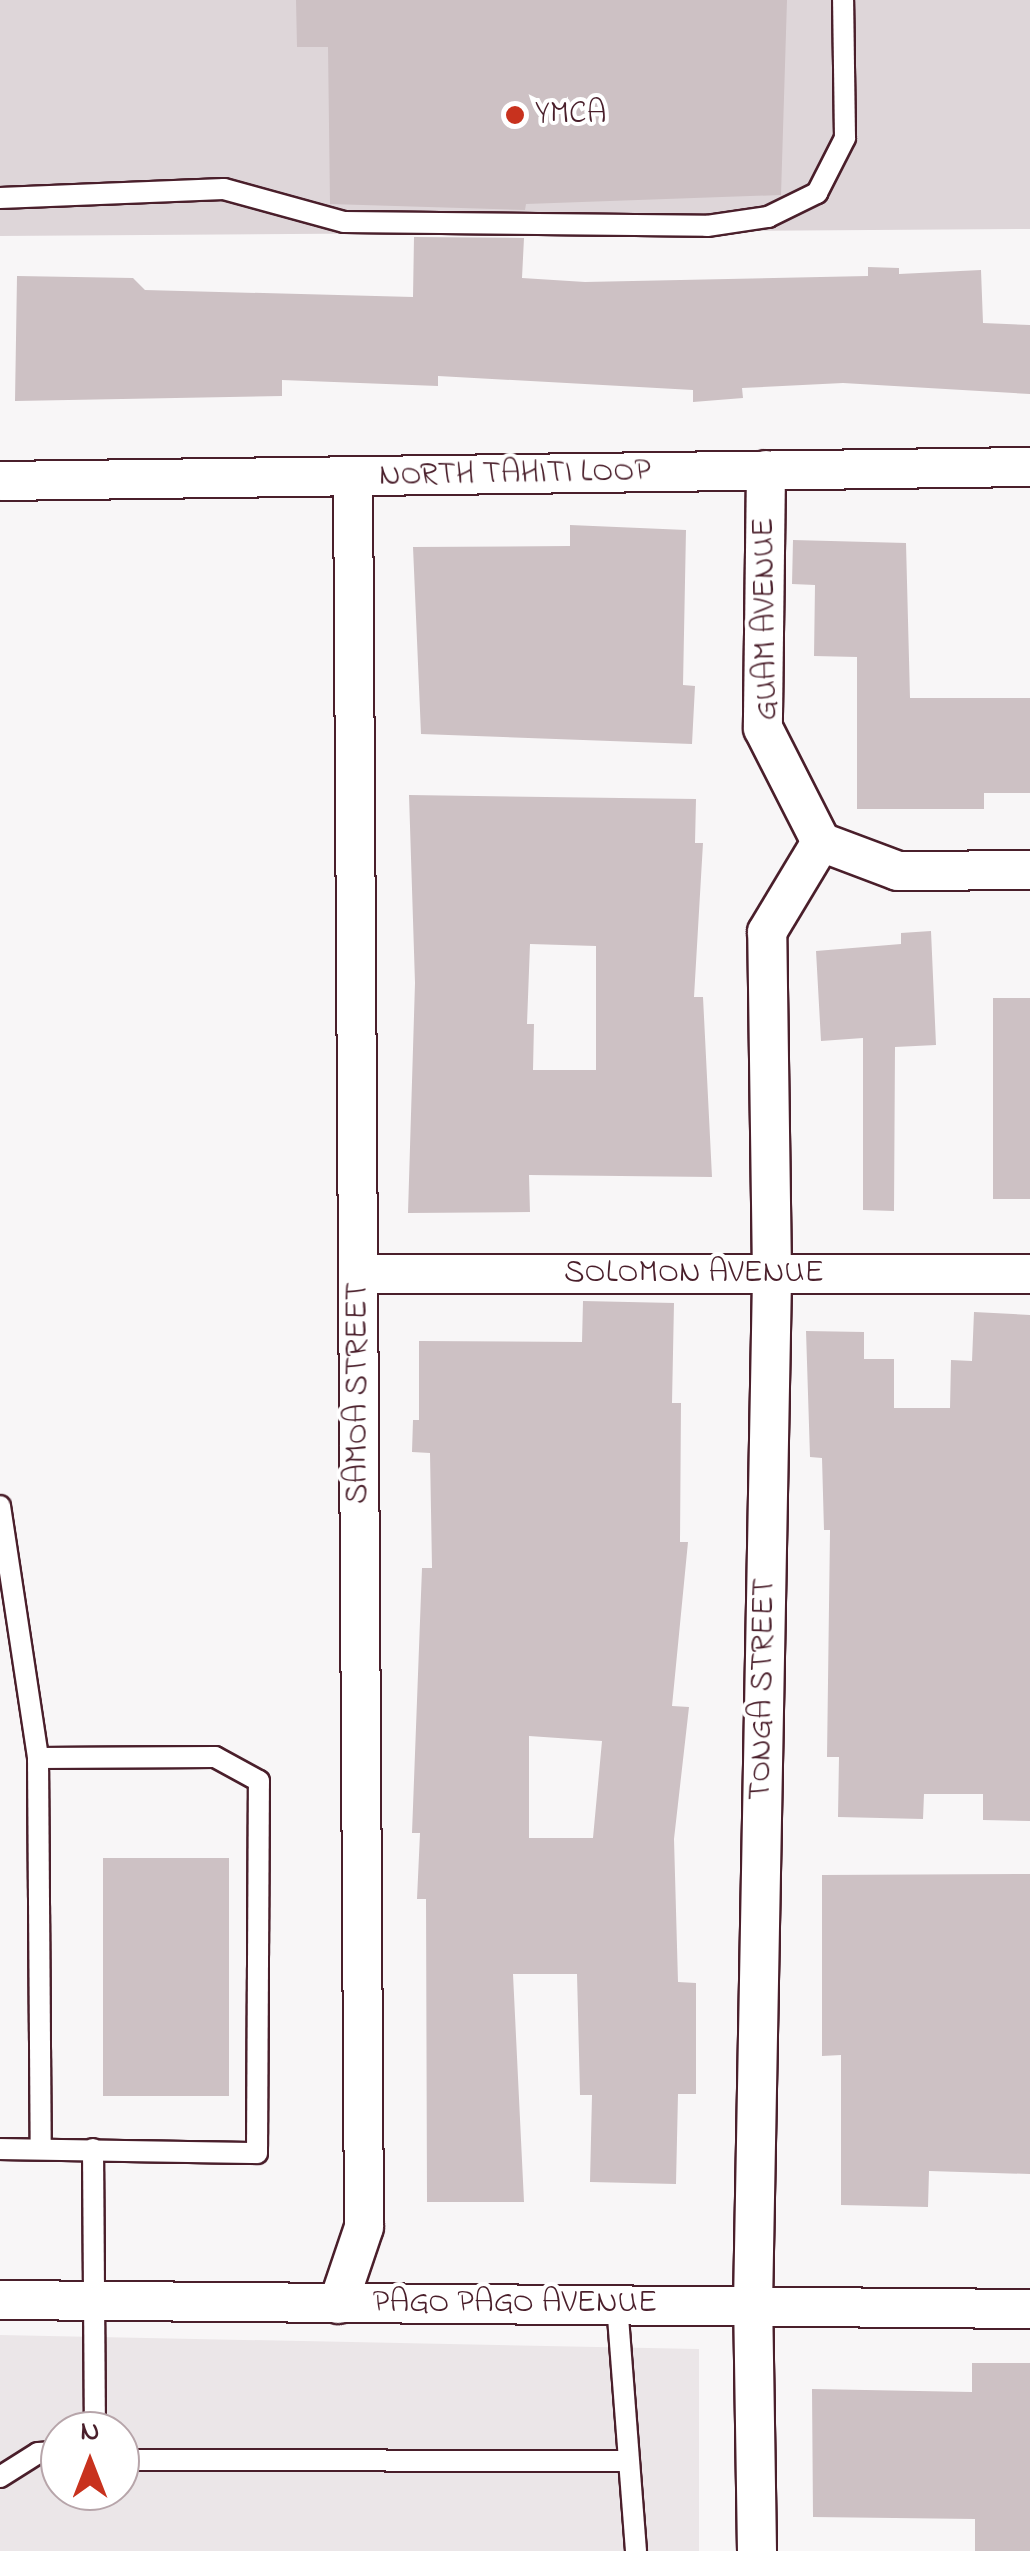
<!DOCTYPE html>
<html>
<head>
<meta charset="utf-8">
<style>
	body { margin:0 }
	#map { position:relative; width:1030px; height:2551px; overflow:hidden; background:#f8f6f7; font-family:"Indie Flower",sans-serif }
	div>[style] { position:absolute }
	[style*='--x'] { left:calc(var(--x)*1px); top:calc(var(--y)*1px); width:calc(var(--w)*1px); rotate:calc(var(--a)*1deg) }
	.built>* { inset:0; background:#ebe6e8 }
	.green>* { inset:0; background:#ded6d9 }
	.building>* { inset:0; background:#cdc1c4 }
	.roads { filter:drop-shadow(2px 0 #4a1f2b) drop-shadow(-2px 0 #4a1f2b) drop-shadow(0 2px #4a1f2b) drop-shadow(0 -2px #4a1f2b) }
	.lane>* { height:20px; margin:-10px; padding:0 10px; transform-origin:10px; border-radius:10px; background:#fff }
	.street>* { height:38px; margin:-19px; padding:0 19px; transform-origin:19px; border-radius:19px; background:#fff }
	.dots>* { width:28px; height:28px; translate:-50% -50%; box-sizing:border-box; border:5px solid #fff; border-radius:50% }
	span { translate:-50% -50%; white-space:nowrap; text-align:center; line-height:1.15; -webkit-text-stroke:8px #fff; paint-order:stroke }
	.poi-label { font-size:32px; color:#4a1f2b }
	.left { translate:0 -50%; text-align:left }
	.street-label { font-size:32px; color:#4a1f2b }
	.north { position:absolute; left:40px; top:2411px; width:100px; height:100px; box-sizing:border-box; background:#fff; border:2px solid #b7a5aa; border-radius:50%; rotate:0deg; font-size:28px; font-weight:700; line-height:40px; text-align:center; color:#4a1f2b }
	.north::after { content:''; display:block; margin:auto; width:35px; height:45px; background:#c8321e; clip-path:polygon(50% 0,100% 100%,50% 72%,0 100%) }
</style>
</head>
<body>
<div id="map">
	<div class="built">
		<div style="clip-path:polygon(evenodd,0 2335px,699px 2349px,699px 2551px,0 2551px,0 2335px,60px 2431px,120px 2431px,120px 2491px,60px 2491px,60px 2431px)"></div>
	</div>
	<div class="green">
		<div style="clip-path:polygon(0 0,1030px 0,1030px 229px,0 236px)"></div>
	</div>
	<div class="building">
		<div style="clip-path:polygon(296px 0,787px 0,781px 195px,526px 204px,525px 210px,330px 204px,328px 47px,297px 47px)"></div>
		<div style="clip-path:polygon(414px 237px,524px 238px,522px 278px,585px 282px,868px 276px,868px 267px,899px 268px,899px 274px,981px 270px,983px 323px,1030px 325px,1030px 394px,843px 383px,742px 388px,743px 398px,693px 402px,693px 390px,438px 376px,438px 386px,282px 380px,282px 396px,15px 401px,17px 276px,133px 278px,145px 290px,413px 297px)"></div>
		<div style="clip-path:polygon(570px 525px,686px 530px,683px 685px,695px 686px,692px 744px,421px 734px,413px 547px,570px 546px)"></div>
		<div style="clip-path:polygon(793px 540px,906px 543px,910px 698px,1030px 698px,1030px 793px,984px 793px,984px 809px,857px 809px,857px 657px,814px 656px,815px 585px,792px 584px)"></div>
		<div style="clip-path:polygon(evenodd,409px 795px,696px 799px,695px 843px,703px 843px,694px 997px,703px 997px,712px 1177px,529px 1175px,530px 1212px,408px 1213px,415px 983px,409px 795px,530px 944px,596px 946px,596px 1070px,533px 1070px,534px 1024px,527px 1024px,530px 944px)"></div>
		<div style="clip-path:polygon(931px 931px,936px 1045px,895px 1047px,894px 1211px,863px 1210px,863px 1038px,821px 1041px,816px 951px,901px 944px,901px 933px)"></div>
		<div style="clip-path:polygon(993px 998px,1030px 998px,1030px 1199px,993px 1199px)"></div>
		<div style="clip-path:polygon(evenodd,583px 1301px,674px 1303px,672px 1403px,681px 1403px,680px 1542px,688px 1542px,672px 1706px,689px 1707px,674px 1839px,678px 1982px,696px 1983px,696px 2094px,678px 2094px,676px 2184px,590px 2182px,592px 2095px,580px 2095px,577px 1974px,513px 1974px,524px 2202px,427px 2202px,426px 1899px,417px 1899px,420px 1833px,412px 1833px,422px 1568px,432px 1568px,430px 1453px,412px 1452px,413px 1420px,419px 1420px,419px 1341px,582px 1342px,583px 1301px,529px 1736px,602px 1741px,593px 1838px,529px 1838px,529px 1736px)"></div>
		<div style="clip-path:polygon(974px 1312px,1030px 1315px,1030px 1821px,983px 1820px,983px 1794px,924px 1794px,923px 1819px,838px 1817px,839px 1757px,827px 1757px,830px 1530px,824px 1530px,822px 1458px,810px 1457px,806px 1331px,864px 1332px,864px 1359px,894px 1359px,894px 1408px,950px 1408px,951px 1360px,972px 1361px)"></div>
		<div style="clip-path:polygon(103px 1858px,229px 1858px,229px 2096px,103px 2096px)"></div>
		<div style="clip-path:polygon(1030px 1874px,1030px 2174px,929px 2171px,928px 2207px,841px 2205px,841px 2055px,822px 2056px,822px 1875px)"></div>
		<div style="clip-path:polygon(972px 2363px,1030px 2363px,1030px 2551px,975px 2551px,975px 2519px,813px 2517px,812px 2389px,972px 2392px)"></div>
	</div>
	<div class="roads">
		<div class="lane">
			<div style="--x:0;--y:198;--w:224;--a:-2.3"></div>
			<div style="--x:224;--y:189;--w:124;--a:15.4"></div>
			<div style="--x:344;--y:222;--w:363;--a:0.6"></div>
			<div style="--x:707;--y:226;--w:62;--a:-8.4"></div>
			<div style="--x:768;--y:217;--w:55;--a:-26.1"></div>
			<div style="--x:817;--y:193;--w:62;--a:-63"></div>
			<div style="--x:845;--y:138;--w:138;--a:-90.8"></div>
			<div style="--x:0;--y:1506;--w:255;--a:81.4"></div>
			<div style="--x:38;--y:1758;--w:390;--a:89.6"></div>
			<div style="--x:0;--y:2149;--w:257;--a:0.9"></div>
			<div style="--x:257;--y:2153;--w:372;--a:-89.7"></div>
			<div style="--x:259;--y:1781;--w:50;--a:-151.4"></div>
			<div style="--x:215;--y:1757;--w:177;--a:179.7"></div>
			<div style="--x:93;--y:2149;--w:282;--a:89.6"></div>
			<div style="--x:617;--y:2304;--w:248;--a:85.6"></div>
			<div style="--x:120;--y:2460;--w:506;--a:0.11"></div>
			<div style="--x:0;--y:2477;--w:45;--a:-32.3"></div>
			<div style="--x:38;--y:2453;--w:22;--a:-3"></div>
		</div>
		<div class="street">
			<div style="--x:766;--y:470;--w:258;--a:90.7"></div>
			<div style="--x:763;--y:728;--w:128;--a:63"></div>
			<div style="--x:821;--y:842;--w:82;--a:20.6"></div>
			<div style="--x:898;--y:871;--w:132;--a:-0.4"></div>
			<div style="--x:0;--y:481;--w:1030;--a:-0.78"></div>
			<div style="--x:358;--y:1274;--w:672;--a:0"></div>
			<div style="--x:0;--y:2300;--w:1030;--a:0.5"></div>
			<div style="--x:338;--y:2304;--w:81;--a:-71.3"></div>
			<div style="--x:364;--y:2227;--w:1748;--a:-90.36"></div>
			<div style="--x:757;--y:2551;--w:246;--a:-90.9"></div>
			<div style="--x:753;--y:2305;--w:1031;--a:-88.94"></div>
			<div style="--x:772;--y:1274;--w:342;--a:-90.8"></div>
			<div style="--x:767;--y:932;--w:105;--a:-59"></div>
		</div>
	</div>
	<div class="dots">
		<div style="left:515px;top:115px;background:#c8321e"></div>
	</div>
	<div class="poi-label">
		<span class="left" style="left:535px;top:115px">YMCA</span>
	</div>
	<div class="street-label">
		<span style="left:515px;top:475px;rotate:-1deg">NORTH TAHITI LOOP</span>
		<span style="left:767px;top:619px;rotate:-91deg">GUAM AVENUE</span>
		<span style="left:694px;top:1274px">SOLOMON AVENUE</span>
		<span style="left:359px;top:1393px;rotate:-90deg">SAMOA STREET</span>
		<span style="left:764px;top:1689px;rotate:-89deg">TONGA STREET</span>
		<span style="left:515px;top:2304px">PAGO PAGO AVENUE</span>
	</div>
	<div class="north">N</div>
</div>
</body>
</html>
